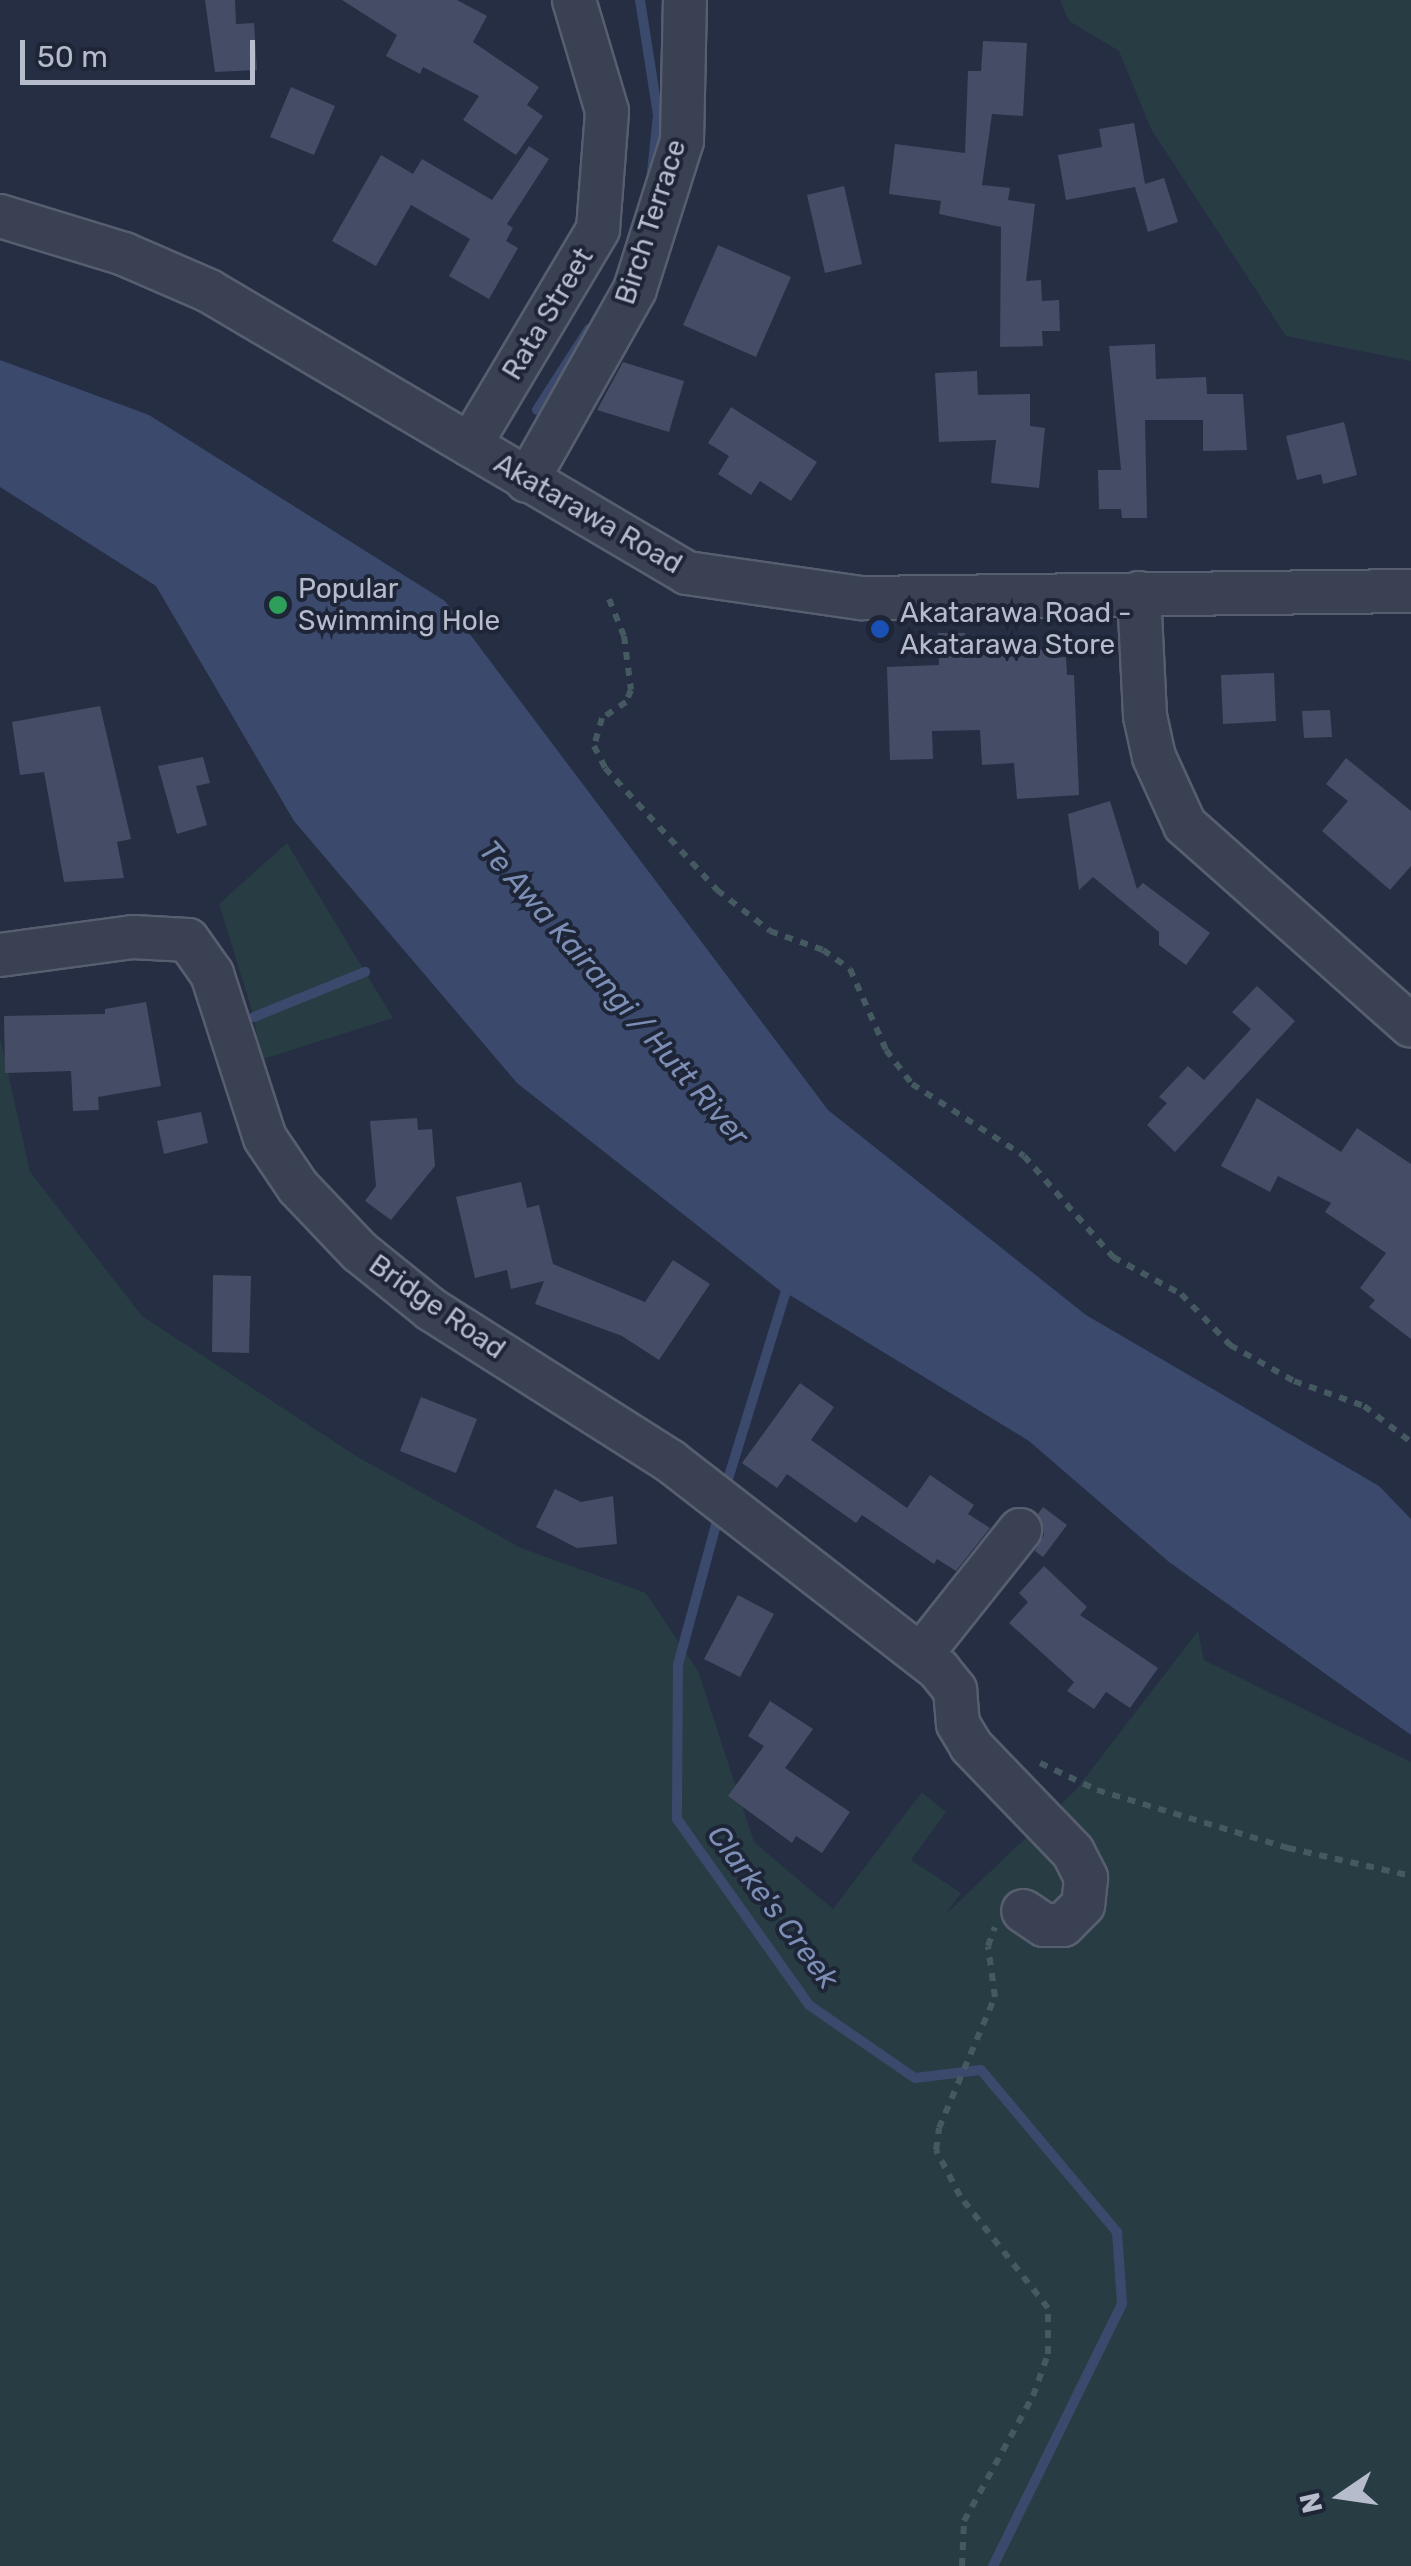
<!DOCTYPE html>
<html>
<head>
<meta charset="utf-8">
<style>
	body { margin:0 }
	#map { position:relative; width:1411px; height:2566px; overflow:hidden; background:#252e43; font-family:Rubik,sans-serif }
	div>[style] { position:absolute }
	[style*='--x'] { left:calc(var(--x)*1px); top:calc(var(--y)*1px); width:calc(var(--w)*1px); rotate:calc(var(--a)*1deg) }
	.green>* { inset:0; background:#273d43 }
	.water>* { inset:0; background:#3a496c }
	.stream>* { height:10px; margin:-5px; padding:0 5px; transform-origin:5px; border-radius:5px; background:#3a496c }
	.building>* { inset:0; background:#444d65 }
	.path>* { height:6px; margin-top:-3px; transform-origin:0; background:repeating-linear-gradient(90deg,#455a60 0 8px,transparent 0 16px) }
	.roads { filter:drop-shadow(2px 0 #575e6f) drop-shadow(-2px 0 #575e6f) drop-shadow(0 2px #575e6f) drop-shadow(0 -2px #575e6f) }
	.minor>* { height:42px; margin:-21px; padding:0 21px; transform-origin:21px; border-radius:21px; background:#394152 }
	.dots>* { width:28px; height:28px; translate:-50% -50%; box-sizing:border-box; border:5px solid #1e2537; border-radius:50% }
	span { translate:-50% -50%; white-space:nowrap; text-align:center; line-height:1.15; -webkit-text-stroke:8px #1e2537; paint-order:stroke }
	.street-label { font-size:28px; color:#b6bccc }
	.poi-label { font-size:28px; color:#b6bccc }
	.left { translate:0 -50%; text-align:left }
	.water-label { font-size:30px; color:#7c8eb4; font-style:italic }
	.north { position:absolute; left:1291px; top:2446px; width:100px; height:100px; -webkit-text-stroke:8px #1e2537; paint-order:stroke; rotate:257deg; font-size:28px; font-weight:700; line-height:40px; text-align:center; color:#b6bccc }
	.north::after { content:''; display:block; margin:auto; width:35px; height:45px; background:#b6bccc; clip-path:polygon(50% 0,100% 100%,50% 72%,0 100%) }
	.scale { position:absolute; left:20px; top:40px; width:235px; height:45px; box-sizing:border-box; border:5px solid #b6bccc; border-top:0; padding-left:12px; font-size:30px; line-height:35px; white-space:nowrap; color:#b6bccc; -webkit-text-stroke:8px #1e2537; paint-order:stroke }
</style>
</head>
<body>
<div id="map">
	<div class="green">
		<div style="clip-path:polygon(1060px 0,1411px 0,1411px 361px,1286px 336px,1151px 129px,1119px 51px,1069px 21px)"></div>
		<div style="clip-path:polygon(287px 843px,393px 1018px,260px 1060px,254px 1017px,219px 904px)"></div>
		<div style="clip-path:polygon(0 1037px,30px 1172px,142px 1316px,356px 1456px,521px 1548px,646px 1593px,698px 1671px,754px 1842px,833px 1909px,922px 1792px,946px 1812px,911px 1860px,961px 1893px,946px 1914px,1075px 1791px,1198px 1631px,1204px 1660px,1411px 1762px,1411px 2566px,0 2566px)"></div>
	</div>
	<div class="water">
		<div style="clip-path:polygon(0 360px,149px 415px,445px 601px,828px 1110px,1086px 1315px,1379px 1486px,1411px 1519px,1411px 1735px,1169px 1562px,1029px 1441px,788px 1294px,796px 1252px,783px 1293px,517px 1083px,294px 821px,156px 586px,0 487px)"></div>
	</div>
	<div class="stream">
		<div style="--x:640;--y:0;--w:116;--a:81.1"></div>
		<div style="--x:658;--y:115;--w:57;--a:96"></div>
		<div style="--x:537;--y:410;--w:96;--a:-57.3"></div>
		<div style="--x:254;--y:1017;--w:120;--a:-22.1"></div>
		<div style="--x:725;--y:1489;--w:248;--a:-72.9"></div>
		<div style="--x:720;--y:1510;--w:161;--a:105.2"></div>
		<div style="--x:678;--y:1665;--w:154;--a:90.4"></div>
		<div style="--x:677;--y:1819;--w:228;--a:54.6"></div>
		<div style="--x:809;--y:2005;--w:129;--a:34.6"></div>
		<div style="--x:915;--y:2078;--w:66;--a:-6.9"></div>
		<div style="--x:981;--y:2070;--w:212;--a:50"></div>
		<div style="--x:1117;--y:2232;--w:72;--a:86"></div>
		<div style="--x:1122;--y:2304;--w:292;--a:116.2"></div>
	</div>
	<div class="building">
		<div style="clip-path:polygon(205px 0,235px 0,236px 24px,254px 23px,257px 70px,215px 72px)"></div>
		<div style="clip-path:polygon(342px 0,457px 0,487px 16px,473px 42px,539px 87px,527px 105px,543px 116px,516px 155px,463px 120px,479px 96px,423px 67px,420px 74px,386px 56px,397px 35px)"></div>
		<div style="clip-path:polygon(983px 41px,1027px 43px,1023px 116px,992px 114px,982px 185px,1010px 188px,1008px 200px,1035px 204px,1026px 281px,1041px 280px,1042px 301px,1059px 300px,1060px 331px,1042px 331px,1043px 346px,1000px 347px,1001px 227px,939px 214px,941px 201px,889px 194px,895px 144px,965px 153px,968px 71px,981px 71px)"></div>
		<div style="clip-path:polygon(291px 87px,335px 106px,314px 155px,270px 137px)"></div>
		<div style="clip-path:polygon(1134px 123px,1145px 184px,1164px 178px,1178px 222px,1148px 232px,1135px 187px,1066px 200px,1058px 155px,1102px 147px,1099px 129px)"></div>
		<div style="clip-path:polygon(529px 146px,549px 159px,507px 224px,513px 228px,506px 241px,518px 248px,489px 299px,449px 276px,470px 239px,411px 205px,376px 266px,332px 241px,381px 155px,413px 174px,422px 159px,492px 200px)"></div>
		<div style="clip-path:polygon(844px 186px,862px 264px,825px 273px,807px 195px)"></div>
		<div style="clip-path:polygon(718px 245px,791px 277px,756px 357px,683px 325px)"></div>
		<div style="clip-path:polygon(1155px 344px,1156px 379px,1206px 377px,1207px 394px,1243px 394px,1247px 450px,1203px 451px,1203px 420px,1145px 420px,1147px 518px,1122px 518px,1121px 509px,1099px 509px,1098px 470px,1121px 470px,1109px 346px)"></div>
		<div style="clip-path:polygon(623px 362px,684px 381px,669px 432px,597px 410px)"></div>
		<div style="clip-path:polygon(977px 371px,978px 395px,1030px 394px,1030px 426px,1045px 428px,1039px 488px,991px 483px,996px 440px,939px 442px,935px 373px)"></div>
		<div style="clip-path:polygon(731px 407px,817px 462px,791px 501px,760px 481px,751px 495px,718px 474px,729px 456px,708px 443px)"></div>
		<div style="clip-path:polygon(1344px 422px,1357px 475px,1323px 484px,1321px 474px,1297px 480px,1286px 436px)"></div>
		<div style="clip-path:polygon(938px 633px,965px 633px,965px 654px,1050px 649px,1050px 658px,1066px 657px,1067px 675px,1074px 675px,1079px 795px,1017px 799px,1014px 763px,982px 765px,980px 730px,932px 731px,933px 759px,890px 760px,887px 667px,939px 665px)"></div>
		<div style="clip-path:polygon(1274px 673px,1276px 721px,1223px 724px,1221px 675px)"></div>
		<div style="clip-path:polygon(100px 706px,131px 839px,117px 842px,124px 878px,64px 882px,44px 772px,20px 775px,12px 722px)"></div>
		<div style="clip-path:polygon(1330px 710px,1332px 737px,1304px 738px,1302px 711px)"></div>
		<div style="clip-path:polygon(203px 757px,210px 783px,196px 786px,207px 825px,177px 834px,158px 766px)"></div>
		<div style="clip-path:polygon(1346px 758px,1411px 811px,1411px 866px,1390px 890px,1322px 831px,1348px 801px,1326px 784px)"></div>
		<div style="clip-path:polygon(1110px 801px,1137px 889px,1143px 883px,1210px 933px,1186px 965px,1159px 945px,1159px 932px,1093px 877px,1079px 890px,1068px 814px)"></div>
		<div style="clip-path:polygon(1257px 986px,1295px 1021px,1175px 1152px,1147px 1125px,1167px 1103px,1159px 1097px,1188px 1066px,1204px 1080px,1251px 1029px,1232px 1012px)"></div>
		<div style="clip-path:polygon(146px 1002px,161px 1086px,98px 1097px,99px 1110px,73px 1111px,71px 1071px,5px 1073px,4px 1016px,105px 1014px,105px 1009px)"></div>
		<div style="clip-path:polygon(1257px 1098px,1341px 1152px,1357px 1128px,1411px 1164px,1411px 1339px,1369px 1307px,1375px 1300px,1360px 1288px,1386px 1253px,1325px 1212px,1331px 1203px,1278px 1176px,1270px 1192px,1221px 1166px)"></div>
		<div style="clip-path:polygon(201px 1112px,208px 1143px,164px 1154px,157px 1121px)"></div>
		<div style="clip-path:polygon(417px 1118px,418px 1130px,432px 1129px,435px 1166px,391px 1220px,365px 1201px,376px 1186px,370px 1121px)"></div>
		<div style="clip-path:polygon(521px 1182px,527px 1208px,539px 1205px,553px 1264px,645px 1302px,673px 1260px,710px 1284px,659px 1360px,622px 1336px,535px 1304px,544px 1281px,511px 1289px,507px 1270px,475px 1278px,456px 1197px)"></div>
		<div style="clip-path:polygon(213px 1275px,251px 1276px,249px 1353px,212px 1352px)"></div>
		<div style="clip-path:polygon(800px 1383px,834px 1407px,811px 1440px,907px 1508px,930px 1475px,974px 1505px,968px 1514px,990px 1528px,956px 1571px,937px 1559px,934px 1564px,862px 1515px,856px 1523px,787px 1474px,777px 1488px,742px 1463px)"></div>
		<div style="clip-path:polygon(421px 1397px,477px 1419px,456px 1473px,400px 1451px)"></div>
		<div style="clip-path:polygon(555px 1489px,581px 1502px,613px 1496px,617px 1544px,577px 1548px,536px 1527px)"></div>
		<div style="clip-path:polygon(1043px 1507px,1067px 1525px,1043px 1557px,1035px 1551px,1044px 1535px,1038px 1514px)"></div>
		<div style="clip-path:polygon(1044px 1566px,1087px 1607px,1080px 1615px,1158px 1668px,1130px 1708px,1106px 1692px,1094px 1709px,1067px 1691px,1074px 1682px,1009px 1623px,1028px 1602px,1019px 1593px)"></div>
		<div style="clip-path:polygon(738px 1595px,774px 1614px,740px 1677px,704px 1659px)"></div>
		<div style="clip-path:polygon(770px 1701px,813px 1729px,785px 1768px,850px 1812px,822px 1853px,796px 1836px,792px 1843px,728px 1796px,764px 1746px,748px 1736px)"></div>
	</div>
	<div class="path">
		<div style="--x:609;--y:599;--w:40;--a:68"></div>
		<div style="--x:624;--y:636;--w:54;--a:82.6"></div>
		<div style="--x:631;--y:690;--w:13;--a:113"></div>
		<div style="--x:626;--y:702;--w:29;--a:146"></div>
		<div style="--x:602;--y:718;--w:29;--a:106"></div>
		<div style="--x:594;--y:746;--w:25;--a:63"></div>
		<div style="--x:605;--y:768;--w:166;--a:47.4"></div>
		<div style="--x:717;--y:890;--w:67;--a:37.7"></div>
		<div style="--x:770;--y:931;--w:56;--a:19.7"></div>
		<div style="--x:823;--y:950;--w:33;--a:35"></div>
		<div style="--x:850;--y:969;--w:89;--a:66"></div>
		<div style="--x:886;--y:1050;--w:43;--a:52.6"></div>
		<div style="--x:912;--y:1084;--w:133;--a:32.7"></div>
		<div style="--x:1024;--y:1156;--w:135;--a:48.6"></div>
		<div style="--x:1113;--y:1257;--w:77;--a:28.6"></div>
		<div style="--x:1181;--y:1294;--w:71;--a:46.1"></div>
		<div style="--x:1230;--y:1345;--w:73;--a:29.4"></div>
		<div style="--x:1294;--y:1381;--w:74;--a:19.7"></div>
		<div style="--x:1364;--y:1406;--w:59;--a:37.5"></div>
		<div style="--x:1040;--y:1763;--w:63;--a:25.3"></div>
		<div style="--x:1097;--y:1790;--w:200;--a:16.9"></div>
		<div style="--x:1288;--y:1848;--w:126;--a:12.8"></div>
		<div style="--x:962;--y:2566;--w:45;--a:-87.5"></div>
		<div style="--x:964;--y:2521;--w:143;--a:-61.1"></div>
		<div style="--x:1033;--y:2396;--w:45;--a:-70.3"></div>
		<div style="--x:1048;--y:2354;--w:46;--a:-90"></div>
		<div style="--x:1048;--y:2308;--w:142;--a:-128.2"></div>
		<div style="--x:960;--y:2196;--w:52;--a:-117.6"></div>
		<div style="--x:936;--y:2150;--w:22;--a:-82"></div>
		<div style="--x:939;--y:2128;--w:142;--a:-66.9"></div>
		<div style="--x:995;--y:1997;--w:51;--a:-97.8"></div>
		<div style="--x:988;--y:1946;--w:20;--a:-70"></div>
	</div>
	<div class="roads">
		<div class="minor">
			<div style="--x:0;--y:216;--w:130;--a:17"></div>
			<div style="--x:124;--y:254;--w:93;--a:23.5"></div>
			<div style="--x:209;--y:291;--w:555;--a:30.54"></div>
			<div style="--x:687;--y:573;--w:176;--a:8.2"></div>
			<div style="--x:861;--y:598;--w:550;--a:-0.73"></div>
			<div style="--x:470;--y:445;--w:251;--a:-59.3"></div>
			<div style="--x:598;--y:229;--w:118;--a:-85.6"></div>
			<div style="--x:607;--y:111;--w:116;--a:-106.6"></div>
			<div style="--x:527;--y:481;--w:220;--a:-60.6"></div>
			<div style="--x:635;--y:289;--w:155;--a:-72.4"></div>
			<div style="--x:682;--y:141;--w:141;--a:-88.8"></div>
			<div style="--x:1139;--y:593;--w:123;--a:87.2"></div>
			<div style="--x:1145;--y:716;--w:42;--a:77.6"></div>
			<div style="--x:1154;--y:757;--w:75;--a:65.5"></div>
			<div style="--x:1185;--y:825;--w:302;--a:41.6"></div>
			<div style="--x:0;--y:955;--w:134;--a:-7.7"></div>
			<div style="--x:133;--y:937;--w:55;--a:3.1"></div>
			<div style="--x:188;--y:940;--w:42;--a:54.8"></div>
			<div style="--x:212;--y:974;--w:172;--a:72.1"></div>
			<div style="--x:265;--y:1138;--w:59;--a:56"></div>
			<div style="--x:298;--y:1187;--w:90;--a:46.4"></div>
			<div style="--x:360;--y:1252;--w:92;--a:38.9"></div>
			<div style="--x:432;--y:1310;--w:282;--a:32.4"></div>
			<div style="--x:670;--y:1461;--w:341;--a:37.8"></div>
			<div style="--x:939;--y:1670;--w:26;--a:51"></div>
			<div style="--x:955;--y:1690;--w:34;--a:85"></div>
			<div style="--x:958;--y:1724;--w:26;--a:59"></div>
			<div style="--x:971;--y:1746;--w:147;--a:46.1"></div>
			<div style="--x:1073;--y:1852;--w:29;--a:63"></div>
			<div style="--x:1086;--y:1878;--w:27;--a:96"></div>
			<div style="--x:1083;--y:1905;--w:28;--a:135"></div>
			<div style="--x:1063;--y:1925;--w:19;--a:180"></div>
			<div style="--x:1044;--y:1925;--w:25;--a:-146"></div>
			<div style="--x:923;--y:1652;--w:156;--a:-51.5"></div>
		</div>
	</div>
	<div class="dots">
		<div style="left:278px;top:605px;background:#2e9e5b"></div>
		<div style="left:880px;top:629px;background:#1a4fb4"></div>
	</div>
	<div class="street-label">
		<span style="left:651px;top:222px;rotate:-72deg">Birch Terrace</span>
		<span style="left:548px;top:314px;rotate:-59deg">Rata Street</span>
		<span style="left:588px;top:514px;rotate:30deg">Akatarawa Road</span>
		<span style="left:437px;top:1307px;rotate:35deg">Bridge Road</span>
	</div>
	<div class="poi-label">
		<span class="left" style="left:298px;top:605px">Popular<br>Swimming Hole</span>
		<span class="left" style="left:900px;top:629px">Akatarawa Road -<br>Akatarawa Store</span>
	</div>
	<div class="water-label">
		<span style="left:614px;top:993px;rotate:49deg">Te Awa Kairangi / Hutt River</span>
		<span style="left:773px;top:1907px;rotate:53deg">Clarke's Creek</span>
	</div>
	<div class="north">N</div>
	<div class="scale">50 m</div>
</div>
</body>
</html>
